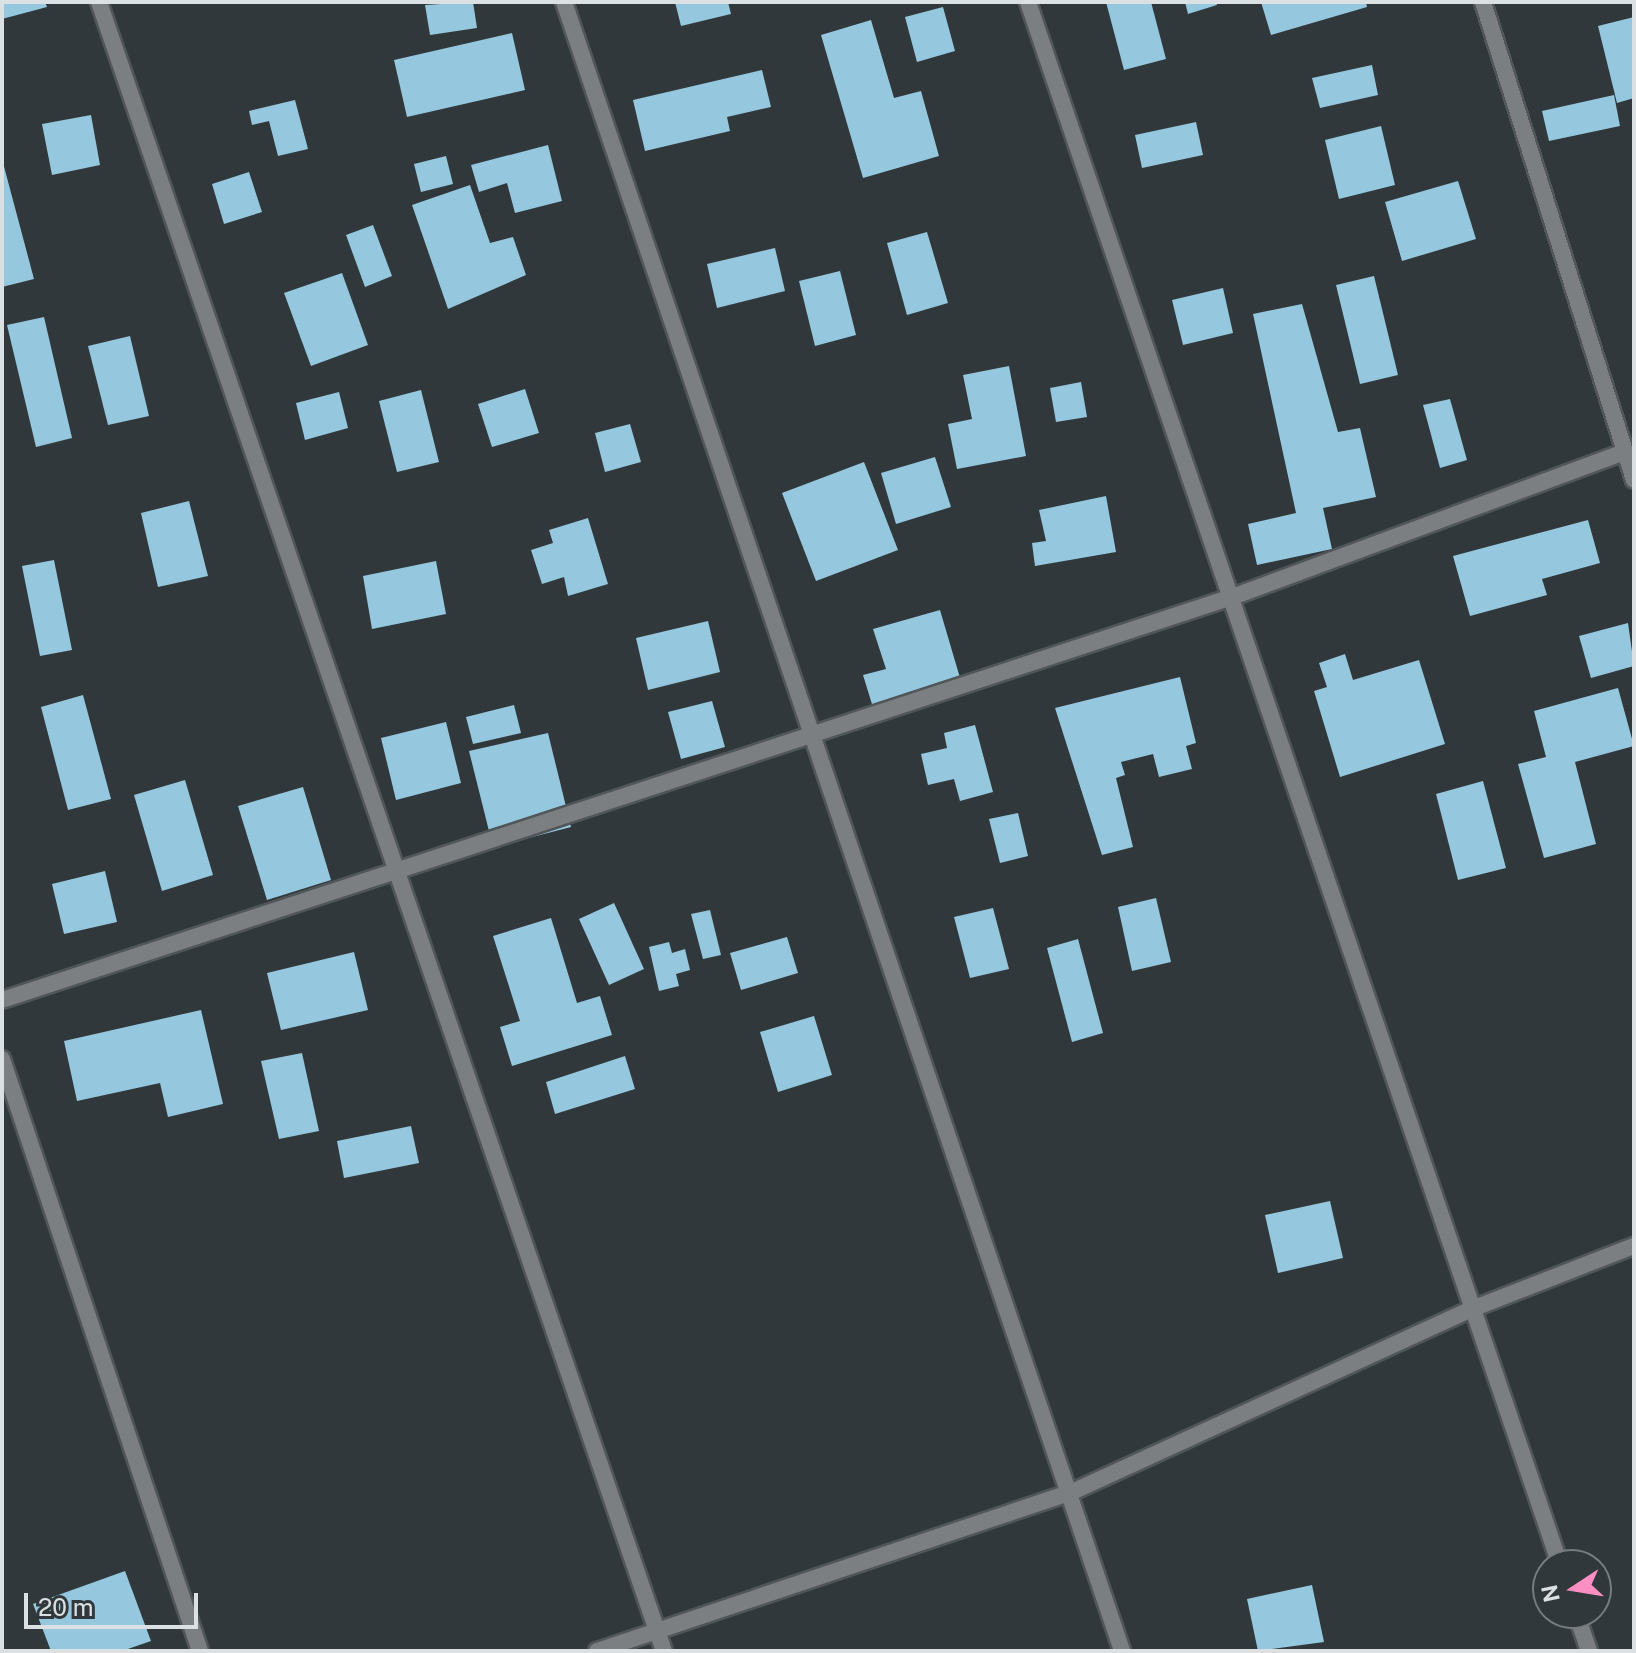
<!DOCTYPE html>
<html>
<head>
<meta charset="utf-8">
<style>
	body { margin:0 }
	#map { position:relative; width:1636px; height:1653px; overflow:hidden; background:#31383b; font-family:"Public Sans",sans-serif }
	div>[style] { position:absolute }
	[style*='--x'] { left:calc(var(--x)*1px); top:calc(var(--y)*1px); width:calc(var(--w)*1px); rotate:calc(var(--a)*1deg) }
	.building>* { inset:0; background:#95c8de }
	.roads { filter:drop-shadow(2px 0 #505659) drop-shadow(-2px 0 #505659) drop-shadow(0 2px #505659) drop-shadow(0 -2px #505659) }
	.minor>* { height:16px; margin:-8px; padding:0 8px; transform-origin:8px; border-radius:8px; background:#7c7f81 }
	span { translate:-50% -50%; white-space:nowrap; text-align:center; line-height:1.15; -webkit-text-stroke:8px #31383b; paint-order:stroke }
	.frame { position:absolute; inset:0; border:4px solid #dbe0e2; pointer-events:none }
	.north { position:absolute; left:1532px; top:1549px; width:80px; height:80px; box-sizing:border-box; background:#31383b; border:2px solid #757b7e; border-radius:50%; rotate:258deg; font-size:22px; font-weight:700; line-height:32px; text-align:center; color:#dbe0e2 }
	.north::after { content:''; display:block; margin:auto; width:28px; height:36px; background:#fc8fc1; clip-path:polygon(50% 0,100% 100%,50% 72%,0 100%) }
	.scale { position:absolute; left:24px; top:1593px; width:174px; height:36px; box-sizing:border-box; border:4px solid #dbe0e2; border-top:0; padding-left:10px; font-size:24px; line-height:28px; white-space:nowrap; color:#dbe0e2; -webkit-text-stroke:6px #31383b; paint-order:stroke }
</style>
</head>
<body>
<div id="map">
	<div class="building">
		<div style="clip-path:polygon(2px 2px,45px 2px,47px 7px,2px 19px)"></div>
		<div style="clip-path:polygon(473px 2px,477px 28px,430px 35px,425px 5px)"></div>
		<div style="clip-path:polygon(675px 2px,728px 2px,731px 14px,681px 26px)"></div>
		<div style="clip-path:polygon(1106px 2px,1151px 2px,1166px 59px,1124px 70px)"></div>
		<div style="clip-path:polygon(1185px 2px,1216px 2px,1217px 5px,1188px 14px)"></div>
		<div style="clip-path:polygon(1261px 2px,1366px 2px,1367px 7px,1271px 35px)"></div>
		<div style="clip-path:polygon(943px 7px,955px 51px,917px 62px,905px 17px)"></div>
		<div style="clip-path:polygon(1634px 17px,1634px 98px,1617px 103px,1598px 26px)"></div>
		<div style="clip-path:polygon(871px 20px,894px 98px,921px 91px,939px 156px,863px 178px,821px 35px)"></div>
		<div style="clip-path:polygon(512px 33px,525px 90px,407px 117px,394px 60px)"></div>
		<div style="clip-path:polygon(1372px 65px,1378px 95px,1320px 108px,1312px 78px)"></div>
		<div style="clip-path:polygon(762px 70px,771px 107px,727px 117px,730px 131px,645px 151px,633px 100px)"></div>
		<div style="clip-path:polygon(1614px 95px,1620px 126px,1549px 141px,1542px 111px)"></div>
		<div style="clip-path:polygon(295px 100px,308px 149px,278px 156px,269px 121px,252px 125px,249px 111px)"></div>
		<div style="clip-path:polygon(91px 115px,100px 165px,52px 175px,42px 124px)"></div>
		<div style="clip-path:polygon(1196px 122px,1203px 155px,1142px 168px,1135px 135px)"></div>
		<div style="clip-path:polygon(1381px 126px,1395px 185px,1339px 199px,1325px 140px)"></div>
		<div style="clip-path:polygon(548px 145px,562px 201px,515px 213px,507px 183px,479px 192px,471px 165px)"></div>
		<div style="clip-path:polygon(446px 156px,453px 184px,421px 192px,414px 164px)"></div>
		<div style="clip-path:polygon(2px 159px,34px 279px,2px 287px)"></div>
		<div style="clip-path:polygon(249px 172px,262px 212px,224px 224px,212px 184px)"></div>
		<div style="clip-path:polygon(1458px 181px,1476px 239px,1402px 261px,1385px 202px)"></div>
		<div style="clip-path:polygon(470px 185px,490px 243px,513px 237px,526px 275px,448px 309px,412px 205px)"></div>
		<div style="clip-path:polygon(373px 225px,392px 276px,365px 287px,346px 235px)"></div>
		<div style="clip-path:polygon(927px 232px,948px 303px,907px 315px,887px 243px)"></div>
		<div style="clip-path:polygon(775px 248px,785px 291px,717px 308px,707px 264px)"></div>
		<div style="clip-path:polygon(840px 271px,856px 335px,815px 346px,799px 281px)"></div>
		<div style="clip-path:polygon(342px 273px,368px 345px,311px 366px,284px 293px)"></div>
		<div style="clip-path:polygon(1374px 276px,1398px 375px,1360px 384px,1336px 285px)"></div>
		<div style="clip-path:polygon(1223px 288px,1233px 333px,1183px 345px,1172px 300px)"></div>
		<div style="clip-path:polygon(1302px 304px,1338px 432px,1360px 428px,1376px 497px,1323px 508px,1332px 549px,1257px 565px,1248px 524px,1296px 513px,1253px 314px)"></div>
		<div style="clip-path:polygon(44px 317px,72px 438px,36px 447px,7px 325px)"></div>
		<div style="clip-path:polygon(130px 336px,149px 416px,108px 425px,88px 346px)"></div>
		<div style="clip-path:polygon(1009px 366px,1026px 456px,957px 469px,948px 424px,972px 419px,963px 375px)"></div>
		<div style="clip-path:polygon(1081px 382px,1087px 417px,1056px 422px,1050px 388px)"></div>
		<div style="clip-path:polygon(525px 389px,539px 433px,492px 447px,478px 404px)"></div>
		<div style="clip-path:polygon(421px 390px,439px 462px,397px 472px,379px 401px)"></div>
		<div style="clip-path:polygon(339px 392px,348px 428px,305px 440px,296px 403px)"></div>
		<div style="clip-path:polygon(1450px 399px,1467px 460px,1440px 468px,1423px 405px)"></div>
		<div style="clip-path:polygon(630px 424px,641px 462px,605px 472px,595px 433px)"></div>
		<div style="clip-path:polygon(935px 457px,951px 507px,896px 524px,881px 473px)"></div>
		<div style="clip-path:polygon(864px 462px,898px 550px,816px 581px,782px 493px)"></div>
		<div style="clip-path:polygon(1106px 496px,1116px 552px,1035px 566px,1032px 543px,1046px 541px,1039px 510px)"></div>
		<div style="clip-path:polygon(189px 501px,208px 576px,158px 587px,141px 513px)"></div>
		<div style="clip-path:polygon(588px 518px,608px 584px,568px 596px,564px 577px,542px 584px,531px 550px,553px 543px,549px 530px)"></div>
		<div style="clip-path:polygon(1588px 520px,1600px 563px,1542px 579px,1547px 595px,1470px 616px,1453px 556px)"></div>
		<div style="clip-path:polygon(54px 560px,72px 650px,40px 656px,22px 566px)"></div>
		<div style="clip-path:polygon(436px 561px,446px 614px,372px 629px,363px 576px)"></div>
		<div style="clip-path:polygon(940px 610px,963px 688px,875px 714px,863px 675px,886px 669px,873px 629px)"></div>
		<div style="clip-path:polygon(708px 621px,720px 672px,648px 690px,636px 638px)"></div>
		<div style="clip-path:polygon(1628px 623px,1634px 666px,1591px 678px,1579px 636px)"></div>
		<div style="clip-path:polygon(1345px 654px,1353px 680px,1419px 660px,1445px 744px,1340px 777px,1314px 691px,1327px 687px,1319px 663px)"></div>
		<div style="clip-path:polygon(1180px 677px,1196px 743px,1186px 746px,1192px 769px,1159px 777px,1153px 754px,1121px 762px,1125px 775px,1116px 778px,1133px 847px,1102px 855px,1055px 708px)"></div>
		<div style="clip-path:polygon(1618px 688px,1634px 746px,1575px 762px,1596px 844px,1544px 858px,1518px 764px,1546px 757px,1534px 711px)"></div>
		<div style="clip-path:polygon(83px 695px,111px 799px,68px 810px,41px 707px)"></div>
		<div style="clip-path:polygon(712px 701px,725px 747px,681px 759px,668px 712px)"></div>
		<div style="clip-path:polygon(514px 705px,521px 733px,473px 744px,466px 717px)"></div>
		<div style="clip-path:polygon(446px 722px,461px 783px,396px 800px,381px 738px)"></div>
		<div style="clip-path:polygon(975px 725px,993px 792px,960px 801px,954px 779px,928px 785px,921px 754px,947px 748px,944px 733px)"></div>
		<div style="clip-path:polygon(548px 733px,571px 827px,493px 847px,469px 751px)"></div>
		<div style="clip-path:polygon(185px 780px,213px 875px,162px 891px,134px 795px)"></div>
		<div style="clip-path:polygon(1483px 781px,1506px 868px,1458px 880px,1436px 794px)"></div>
		<div style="clip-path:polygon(303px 787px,331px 880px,267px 900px,238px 806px)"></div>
		<div style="clip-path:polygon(1018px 813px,1028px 856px,1000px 863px,989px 819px)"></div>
		<div style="clip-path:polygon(105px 871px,117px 922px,64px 934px,52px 884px)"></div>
		<div style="clip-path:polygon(1156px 898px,1171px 962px,1132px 971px,1118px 907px)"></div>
		<div style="clip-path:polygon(614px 903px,644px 969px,609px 985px,579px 919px)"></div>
		<div style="clip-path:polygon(993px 908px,1009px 969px,970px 978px,954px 917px)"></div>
		<div style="clip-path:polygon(710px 910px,721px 955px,703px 959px,691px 914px)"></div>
		<div style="clip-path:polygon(551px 918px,577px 1003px,600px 996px,612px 1035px,512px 1066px,500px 1027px,520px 1021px,493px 936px)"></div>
		<div style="clip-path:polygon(787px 937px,798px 973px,741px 990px,730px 953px)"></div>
		<div style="clip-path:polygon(1078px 939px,1103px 1033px,1072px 1042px,1047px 948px)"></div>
		<div style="clip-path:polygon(669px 942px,672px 953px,685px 949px,690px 970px,676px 974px,679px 986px,659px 991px,649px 947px)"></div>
		<div style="clip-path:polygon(354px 952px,368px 1010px,281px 1030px,267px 973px)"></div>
		<div style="clip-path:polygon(201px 1010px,223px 1104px,168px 1117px,160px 1083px,77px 1101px,64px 1041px)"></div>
		<div style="clip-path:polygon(814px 1016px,832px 1075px,778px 1092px,760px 1032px)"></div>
		<div style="clip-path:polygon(302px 1053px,319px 1131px,279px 1139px,261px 1061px)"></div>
		<div style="clip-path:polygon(625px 1056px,635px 1089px,555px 1114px,546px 1082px)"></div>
		<div style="clip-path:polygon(411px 1126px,419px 1163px,344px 1178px,337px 1141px)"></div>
		<div style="clip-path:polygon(1330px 1201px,1343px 1258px,1278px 1273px,1265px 1215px)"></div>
		<div style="clip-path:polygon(125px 1571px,151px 1641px,122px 1651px,51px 1651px,33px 1604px)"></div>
		<div style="clip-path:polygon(1312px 1585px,1324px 1642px,1258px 1651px,1247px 1599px)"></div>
	</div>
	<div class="roads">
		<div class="minor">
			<div style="--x:99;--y:2;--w:1743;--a:71.09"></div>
			<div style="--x:564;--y:2;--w:1741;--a:71.3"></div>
			<div style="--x:1028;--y:2;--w:1651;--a:71.2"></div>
			<div style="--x:1483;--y:2;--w:501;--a:72.47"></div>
			<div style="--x:2;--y:1000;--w:1297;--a:-18.14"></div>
			<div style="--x:1235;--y:596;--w:415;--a:-20.3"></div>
			<div style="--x:2;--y:1059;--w:624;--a:71.51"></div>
			<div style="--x:1576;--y:1613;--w:40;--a:71.1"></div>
			<div style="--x:597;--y:1651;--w:501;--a:-18.51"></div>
			<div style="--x:1072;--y:1492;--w:440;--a:-24.6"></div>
			<div style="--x:1472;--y:1309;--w:174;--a:-21.3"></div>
		</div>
	</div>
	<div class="frame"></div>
	<div class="north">N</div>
	<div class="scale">20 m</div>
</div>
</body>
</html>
